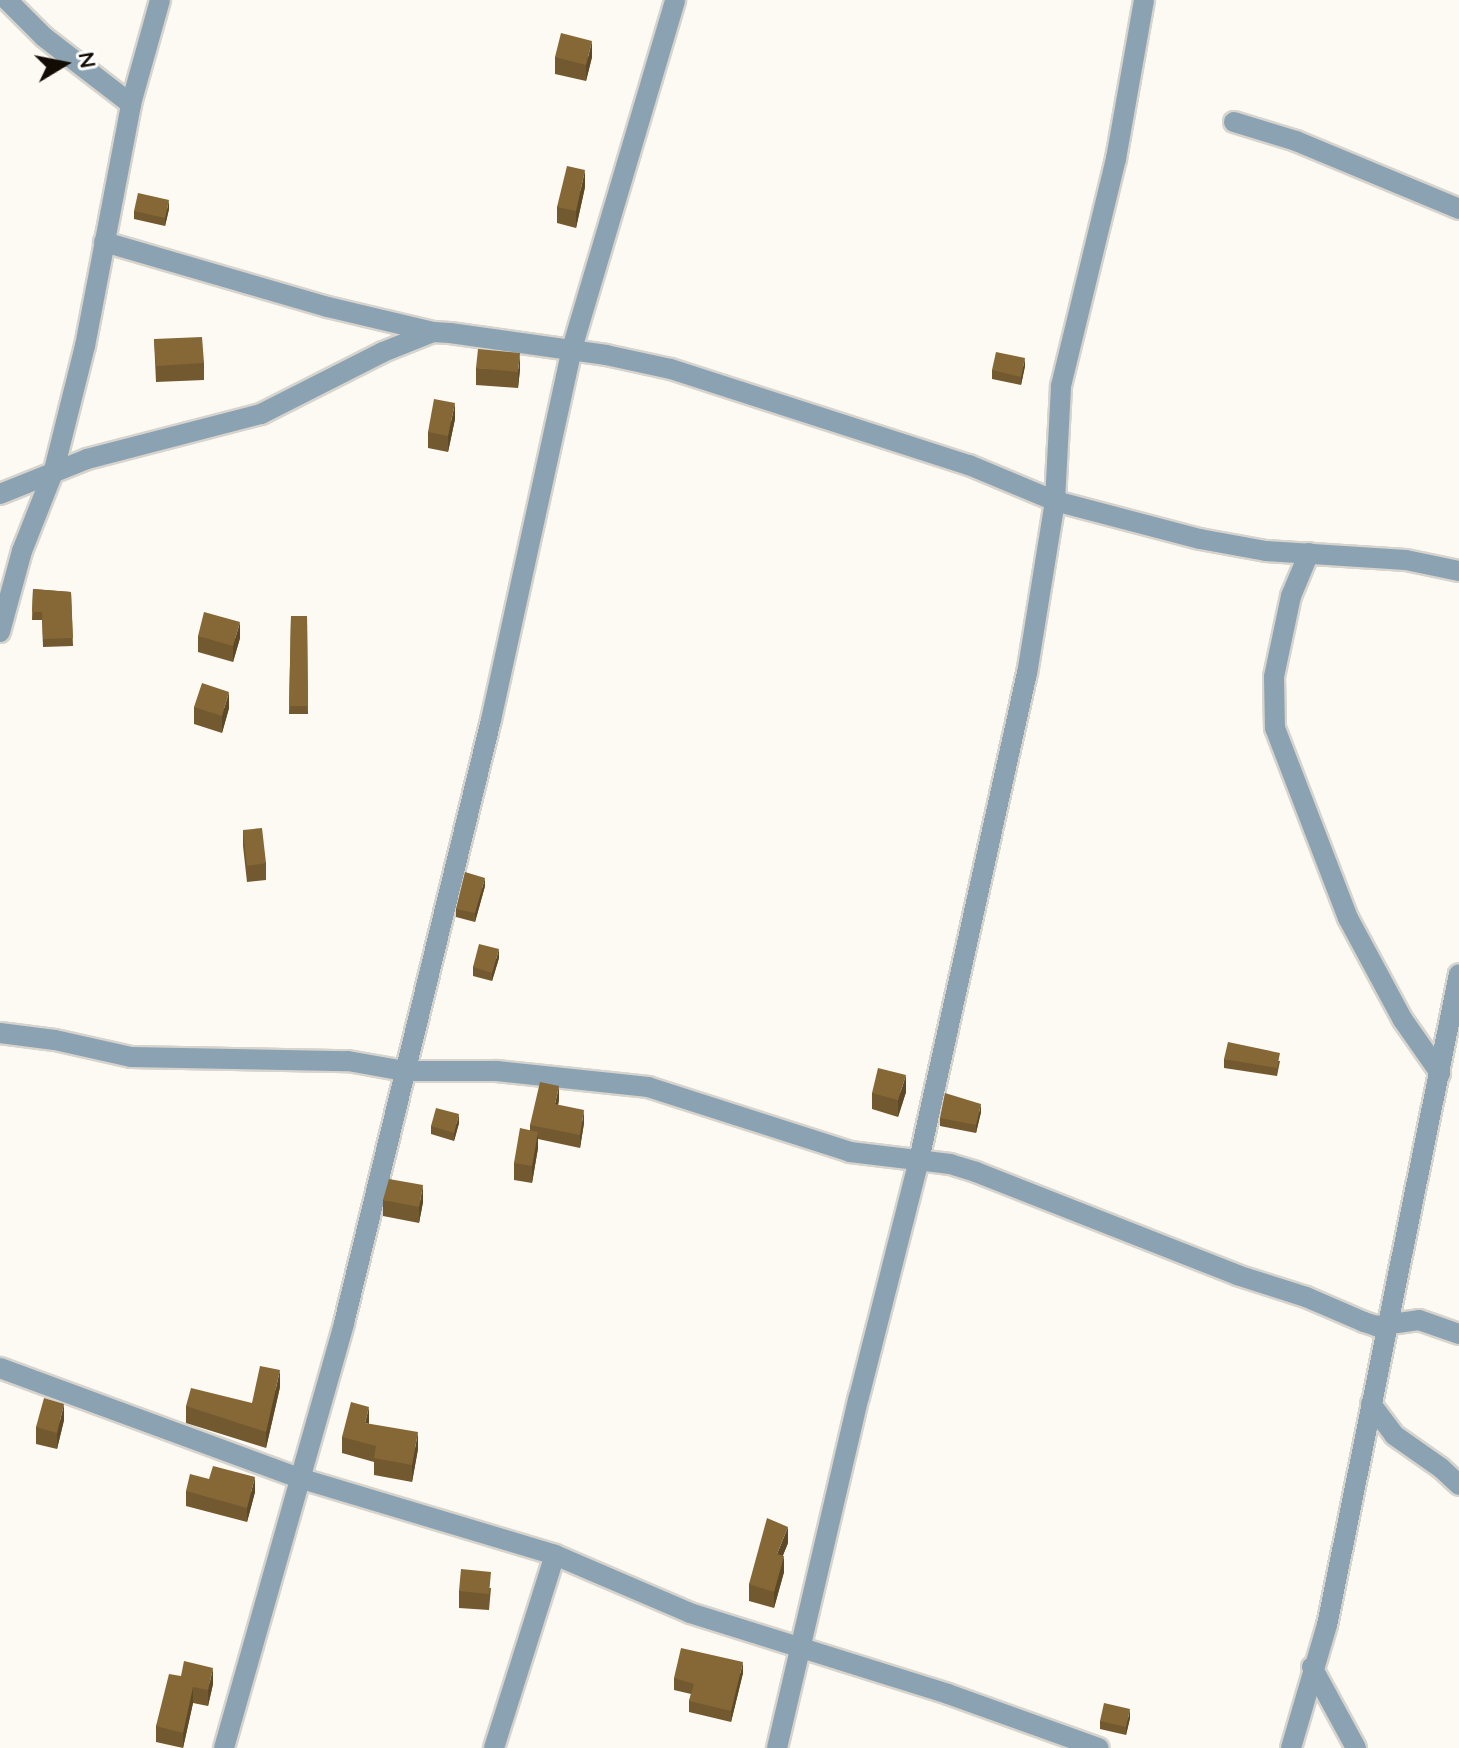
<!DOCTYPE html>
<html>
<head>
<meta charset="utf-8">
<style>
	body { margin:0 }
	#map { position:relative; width:1459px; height:1748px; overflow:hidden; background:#fdfaf4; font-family:Quicksand,sans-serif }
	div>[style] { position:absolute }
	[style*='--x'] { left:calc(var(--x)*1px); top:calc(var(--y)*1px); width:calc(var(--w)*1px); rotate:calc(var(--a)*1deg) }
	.roads { filter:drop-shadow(2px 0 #d7d4ce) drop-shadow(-2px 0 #d7d4ce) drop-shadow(0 2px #d7d4ce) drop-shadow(0 -2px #d7d4ce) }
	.street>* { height:20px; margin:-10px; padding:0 10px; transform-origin:10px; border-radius:10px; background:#8ba2b2 }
	.wall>* { inset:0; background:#73592f }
	.shaded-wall>* { inset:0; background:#5e4926 }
	.building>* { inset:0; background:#866837 }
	span { translate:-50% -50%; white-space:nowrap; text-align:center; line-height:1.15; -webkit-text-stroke:6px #fff; paint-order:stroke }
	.north { position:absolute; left:24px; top:24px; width:80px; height:80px; -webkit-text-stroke:6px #fff; paint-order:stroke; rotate:80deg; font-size:22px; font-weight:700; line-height:32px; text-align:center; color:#120c04 }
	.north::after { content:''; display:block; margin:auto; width:28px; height:36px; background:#120c04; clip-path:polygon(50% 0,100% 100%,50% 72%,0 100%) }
</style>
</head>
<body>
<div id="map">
	<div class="roads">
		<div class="street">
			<div style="--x:7;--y:0;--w:52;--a:45"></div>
			<div style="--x:44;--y:37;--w:110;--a:37.6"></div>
			<div style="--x:1234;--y:122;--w:65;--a:17"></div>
			<div style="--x:1296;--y:141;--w:177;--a:22.6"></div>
			<div style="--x:104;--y:242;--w:233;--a:16.2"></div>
			<div style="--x:328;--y:307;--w:108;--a:13.4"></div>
			<div style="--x:0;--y:494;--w:94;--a:-21.9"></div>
			<div style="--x:87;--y:459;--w:180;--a:-14.5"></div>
			<div style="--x:261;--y:414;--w:137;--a:-26.9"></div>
			<div style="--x:383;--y:352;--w:54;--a:-21.8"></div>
			<div style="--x:433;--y:332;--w:17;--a:3"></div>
			<div style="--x:450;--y:333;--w:158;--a:8"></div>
			<div style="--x:606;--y:355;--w:66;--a:12.2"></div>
			<div style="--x:671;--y:369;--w:313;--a:17.9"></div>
			<div style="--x:969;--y:465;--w:93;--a:22.7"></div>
			<div style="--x:1055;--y:501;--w:150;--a:14.7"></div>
			<div style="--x:1200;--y:539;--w:67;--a:10.3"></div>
			<div style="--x:1266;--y:551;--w:140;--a:3.7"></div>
			<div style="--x:1406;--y:560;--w:54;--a:11.7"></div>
			<div style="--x:1309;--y:553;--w:47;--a:112.7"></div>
			<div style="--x:1291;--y:596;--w:83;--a:101.9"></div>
			<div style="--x:1274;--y:677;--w:51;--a:88.9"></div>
			<div style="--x:1275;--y:728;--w:204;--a:69"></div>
			<div style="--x:1348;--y:918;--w:116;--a:61.7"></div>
			<div style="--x:1403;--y:1020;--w:65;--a:55.1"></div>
			<div style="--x:0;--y:632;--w:84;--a:-74.8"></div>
			<div style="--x:22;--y:551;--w:87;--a:-68.4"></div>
			<div style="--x:54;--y:470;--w:128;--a:-76"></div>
			<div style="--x:85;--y:346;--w:246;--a:-79.2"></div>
			<div style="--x:131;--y:104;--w:108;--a:-74.4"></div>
			<div style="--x:0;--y:1033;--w:55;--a:7.3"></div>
			<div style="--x:55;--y:1040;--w:78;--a:12.6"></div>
			<div style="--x:131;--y:1057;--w:217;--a:1.1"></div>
			<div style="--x:348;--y:1061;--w:58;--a:10"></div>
			<div style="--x:405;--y:1071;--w:92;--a:0"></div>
			<div style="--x:497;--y:1071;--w:152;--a:6"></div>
			<div style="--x:648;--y:1087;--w:212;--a:17.8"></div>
			<div style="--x:850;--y:1152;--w:101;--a:6.8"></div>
			<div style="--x:950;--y:1164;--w:27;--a:17"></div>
			<div style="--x:976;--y:1172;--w:281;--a:21.5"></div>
			<div style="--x:1237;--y:1275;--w:72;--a:17.7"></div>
			<div style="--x:1306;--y:1297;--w:63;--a:23.3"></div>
			<div style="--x:1364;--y:1322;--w:13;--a:18"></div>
			<div style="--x:1376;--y:1326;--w:43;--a:-7.9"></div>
			<div style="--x:1419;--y:1320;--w:42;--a:19.3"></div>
			<div style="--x:0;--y:1368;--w:319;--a:20.2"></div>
			<div style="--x:299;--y:1478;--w:267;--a:16.7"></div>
			<div style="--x:555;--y:1555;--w:147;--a:23.2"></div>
			<div style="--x:690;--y:1613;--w:270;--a:17.4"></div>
			<div style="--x:948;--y:1694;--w:160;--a:19.7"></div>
			<div style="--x:1371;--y:1404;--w:39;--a:53"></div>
			<div style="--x:1394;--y:1435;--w:57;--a:35.1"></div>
			<div style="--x:1441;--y:1468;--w:25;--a:43"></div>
			<div style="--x:1312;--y:1667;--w:92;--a:61.5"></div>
			<div style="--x:224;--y:1748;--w:442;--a:-74.2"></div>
			<div style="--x:344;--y:1323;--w:621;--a:-76.3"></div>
			<div style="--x:491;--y:720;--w:377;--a:-77.7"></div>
			<div style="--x:571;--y:352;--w:367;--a:-73.5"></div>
			<div style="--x:494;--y:1748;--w:202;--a:-72.5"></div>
			<div style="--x:777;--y:1748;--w:360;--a:-76.9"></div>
			<div style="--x:859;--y:1397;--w:244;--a:-75.8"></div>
			<div style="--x:919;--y:1160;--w:498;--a:-77.5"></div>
			<div style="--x:1027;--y:674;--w:175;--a:-80.8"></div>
			<div style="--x:1055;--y:501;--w:115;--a:-87"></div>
			<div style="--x:1061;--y:386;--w:234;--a:-76.4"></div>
			<div style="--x:1116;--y:159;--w:161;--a:-80"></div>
			<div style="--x:1291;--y:1748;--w:128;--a:-73.7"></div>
			<div style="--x:1327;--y:1625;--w:664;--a:-78.54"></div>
		</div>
	</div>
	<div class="wall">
		<div style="clip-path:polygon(555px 57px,592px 57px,586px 81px,555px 74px)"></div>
		<div style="clip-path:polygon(585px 187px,576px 228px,557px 223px,557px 207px)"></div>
		<div style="clip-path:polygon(169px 209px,165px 226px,134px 219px,134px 211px)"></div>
		<div style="clip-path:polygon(154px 339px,204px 363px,204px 380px,156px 382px)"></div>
		<div style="clip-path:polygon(1025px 366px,1021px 385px,992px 379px,992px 370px)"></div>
		<div style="clip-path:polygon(476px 368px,520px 369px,518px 388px,476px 385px)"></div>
		<div style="clip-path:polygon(455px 419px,448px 452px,428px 448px,428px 432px)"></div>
		<div style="clip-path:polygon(33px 589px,71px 592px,73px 646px,43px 647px,42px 620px,32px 620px)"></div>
		<div style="clip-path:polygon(291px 616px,307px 616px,308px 714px,289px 714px)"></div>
		<div style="clip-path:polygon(198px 636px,240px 638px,233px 662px,198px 652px)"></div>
		<div style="clip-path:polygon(194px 707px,229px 708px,222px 733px,194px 724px)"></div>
		<div style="clip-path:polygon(243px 830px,266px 863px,266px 880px,247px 882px,243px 846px)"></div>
		<div style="clip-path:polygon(485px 886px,475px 922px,456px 917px,456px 909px)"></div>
		<div style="clip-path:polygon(499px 958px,492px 981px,473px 976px,473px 967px)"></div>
		<div style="clip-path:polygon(1224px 1059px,1280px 1061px,1277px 1076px,1224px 1068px)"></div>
		<div style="clip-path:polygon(906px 1092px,898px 1117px,872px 1109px,872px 1093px)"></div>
		<div style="clip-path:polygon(559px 1100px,558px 1105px,584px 1123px,580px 1148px,538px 1139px,538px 1148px,532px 1183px,514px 1180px,514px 1163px,530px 1130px,530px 1125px)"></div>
		<div style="clip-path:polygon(981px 1112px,976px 1133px,940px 1126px,940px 1118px)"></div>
		<div style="clip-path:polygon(459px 1123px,454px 1141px,431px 1134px,431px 1126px)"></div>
		<div style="clip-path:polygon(383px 1200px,423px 1202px,419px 1223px,383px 1216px)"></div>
		<div style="clip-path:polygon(280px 1387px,266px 1448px,186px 1423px,186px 1406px,252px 1403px)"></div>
		<div style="clip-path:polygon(64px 1420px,57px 1449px,36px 1444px,36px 1427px)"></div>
		<div style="clip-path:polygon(369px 1424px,418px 1449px,412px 1482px,374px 1475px,374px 1462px,342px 1453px,342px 1437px)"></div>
		<div style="clip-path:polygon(186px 1491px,255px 1492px,247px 1522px,186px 1506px)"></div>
		<div style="clip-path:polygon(788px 1543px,783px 1555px,784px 1572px,774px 1608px,749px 1601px,749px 1584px)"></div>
		<div style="clip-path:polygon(491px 1588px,489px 1610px,459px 1608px,459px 1591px)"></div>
		<div style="clip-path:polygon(743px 1673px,731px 1722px,689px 1712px,689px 1701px,691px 1694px,674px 1690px,674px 1678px)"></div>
		<div style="clip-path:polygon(181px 1676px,213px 1684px,208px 1706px,193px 1703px,183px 1748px,156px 1742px,156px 1726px)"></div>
		<div style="clip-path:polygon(1130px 1718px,1126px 1735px,1100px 1729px,1100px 1721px)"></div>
	</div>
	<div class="shaded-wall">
		<div style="clip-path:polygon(592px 41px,592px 57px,586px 81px,586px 65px)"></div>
		<div style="clip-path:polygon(585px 170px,585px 187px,576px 228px,576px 211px)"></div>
		<div style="clip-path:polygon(169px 200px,169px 209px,165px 226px,165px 218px)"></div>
		<div style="clip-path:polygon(520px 353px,520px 369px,518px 388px,518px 372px)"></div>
		<div style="clip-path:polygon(1025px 358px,1025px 366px,1021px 385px,1021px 377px)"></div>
		<div style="clip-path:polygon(455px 403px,455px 419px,448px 452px,448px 436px)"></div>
		<div style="clip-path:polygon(240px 622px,240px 638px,233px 662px,233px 646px)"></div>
		<div style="clip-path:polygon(229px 692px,229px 708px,222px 733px,222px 716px)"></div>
		<div style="clip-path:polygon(485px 878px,485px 886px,475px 922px,475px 913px)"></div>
		<div style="clip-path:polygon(499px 949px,499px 958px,492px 981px,492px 973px)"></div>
		<div style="clip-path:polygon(906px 1075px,906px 1092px,898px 1117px,898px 1100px)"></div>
		<div style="clip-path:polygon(559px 1086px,559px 1100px,555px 1118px,555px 1104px)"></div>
		<div style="clip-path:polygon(981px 1104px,981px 1112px,976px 1133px,976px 1125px)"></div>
		<div style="clip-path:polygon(584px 1110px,584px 1123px,580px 1148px,580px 1135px)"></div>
		<div style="clip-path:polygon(459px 1114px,459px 1123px,454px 1141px,454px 1133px)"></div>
		<div style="clip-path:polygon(538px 1132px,538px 1148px,532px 1183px,532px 1166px)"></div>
		<div style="clip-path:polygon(423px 1185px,423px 1202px,419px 1223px,419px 1207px)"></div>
		<div style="clip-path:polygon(280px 1370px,280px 1387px,266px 1448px,266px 1432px)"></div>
		<div style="clip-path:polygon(64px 1404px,64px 1420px,57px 1449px,57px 1433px)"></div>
		<div style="clip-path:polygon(369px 1407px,369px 1424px,365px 1423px)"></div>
		<div style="clip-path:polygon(418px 1432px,418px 1449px,412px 1482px,412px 1465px)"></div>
		<div style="clip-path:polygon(255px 1477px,255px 1492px,247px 1522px,247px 1508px)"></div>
		<div style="clip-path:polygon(788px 1527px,788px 1543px,777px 1570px,777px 1554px)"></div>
		<div style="clip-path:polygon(784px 1556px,784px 1572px,774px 1608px,774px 1592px)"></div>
		<div style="clip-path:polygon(743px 1662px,743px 1673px,731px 1722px,731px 1711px)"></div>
		<div style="clip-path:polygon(213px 1668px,213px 1684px,208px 1706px,208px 1690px)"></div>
		<div style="clip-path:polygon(193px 1687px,193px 1703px,183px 1748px,183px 1733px)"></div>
		<div style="clip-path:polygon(1130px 1709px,1130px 1718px,1126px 1735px,1126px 1727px)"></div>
	</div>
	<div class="building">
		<div style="clip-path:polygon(561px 33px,592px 41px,586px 65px,555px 57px)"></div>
		<div style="clip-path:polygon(567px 166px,585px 170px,576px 211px,557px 207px)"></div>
		<div style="clip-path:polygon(138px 193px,169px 200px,165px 218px,134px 211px)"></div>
		<div style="clip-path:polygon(202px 337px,204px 363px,156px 366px,154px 339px)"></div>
		<div style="clip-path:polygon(478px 349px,520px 353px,518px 372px,476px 368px)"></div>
		<div style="clip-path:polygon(996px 352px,1025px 358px,1021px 377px,992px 370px)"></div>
		<div style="clip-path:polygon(434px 399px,455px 403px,448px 436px,428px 432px)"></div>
		<div style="clip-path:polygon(33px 589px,71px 592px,73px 638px,43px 639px,42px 612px,32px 612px)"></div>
		<div style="clip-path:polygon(204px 612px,240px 622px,233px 646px,198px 636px)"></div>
		<div style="clip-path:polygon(291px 616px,307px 616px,308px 706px,289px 706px)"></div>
		<div style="clip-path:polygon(202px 683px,229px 692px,222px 716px,194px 707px)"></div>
		<div style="clip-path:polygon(262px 828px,266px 863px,247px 866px,243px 830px)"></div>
		<div style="clip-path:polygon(465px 872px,485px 878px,475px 913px,456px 909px)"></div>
		<div style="clip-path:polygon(479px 944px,499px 949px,492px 973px,473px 967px)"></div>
		<div style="clip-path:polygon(1228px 1042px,1280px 1053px,1277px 1068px,1224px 1059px)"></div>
		<div style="clip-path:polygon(878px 1068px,906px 1075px,898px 1100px,872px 1093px)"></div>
		<div style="clip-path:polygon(540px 1082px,559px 1086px,555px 1104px,584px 1110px,580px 1135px,530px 1125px)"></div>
		<div style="clip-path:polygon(945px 1093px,981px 1104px,976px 1125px,940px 1118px)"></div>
		<div style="clip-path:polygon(436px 1108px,459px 1114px,454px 1133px,431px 1126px)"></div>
		<div style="clip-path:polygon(520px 1128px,538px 1132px,532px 1166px,514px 1163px)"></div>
		<div style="clip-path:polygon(389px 1179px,423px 1185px,419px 1207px,383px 1200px)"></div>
		<div style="clip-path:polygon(260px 1366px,280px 1370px,266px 1432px,186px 1406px,191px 1388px,252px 1403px)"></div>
		<div style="clip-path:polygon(44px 1398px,64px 1404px,57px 1433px,36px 1427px)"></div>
		<div style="clip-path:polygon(351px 1402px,369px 1407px,365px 1423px,418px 1432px,412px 1465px,374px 1458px,376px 1446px,342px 1437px)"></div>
		<div style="clip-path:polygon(213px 1466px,255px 1477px,247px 1508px,186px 1491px,190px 1474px,209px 1479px)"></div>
		<div style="clip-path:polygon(767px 1518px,788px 1527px,777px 1554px,784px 1556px,774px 1592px,749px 1584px)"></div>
		<div style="clip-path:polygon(461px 1569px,491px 1572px,489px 1594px,459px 1591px)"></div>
		<div style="clip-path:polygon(681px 1648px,743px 1662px,731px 1711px,689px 1701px,694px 1684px,674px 1678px)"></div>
		<div style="clip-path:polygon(184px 1661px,213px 1668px,208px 1690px,193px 1687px,183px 1733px,156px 1726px,169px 1674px,181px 1676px)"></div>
		<div style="clip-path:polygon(1104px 1703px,1130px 1709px,1126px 1727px,1100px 1721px)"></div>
	</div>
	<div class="north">N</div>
</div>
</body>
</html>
